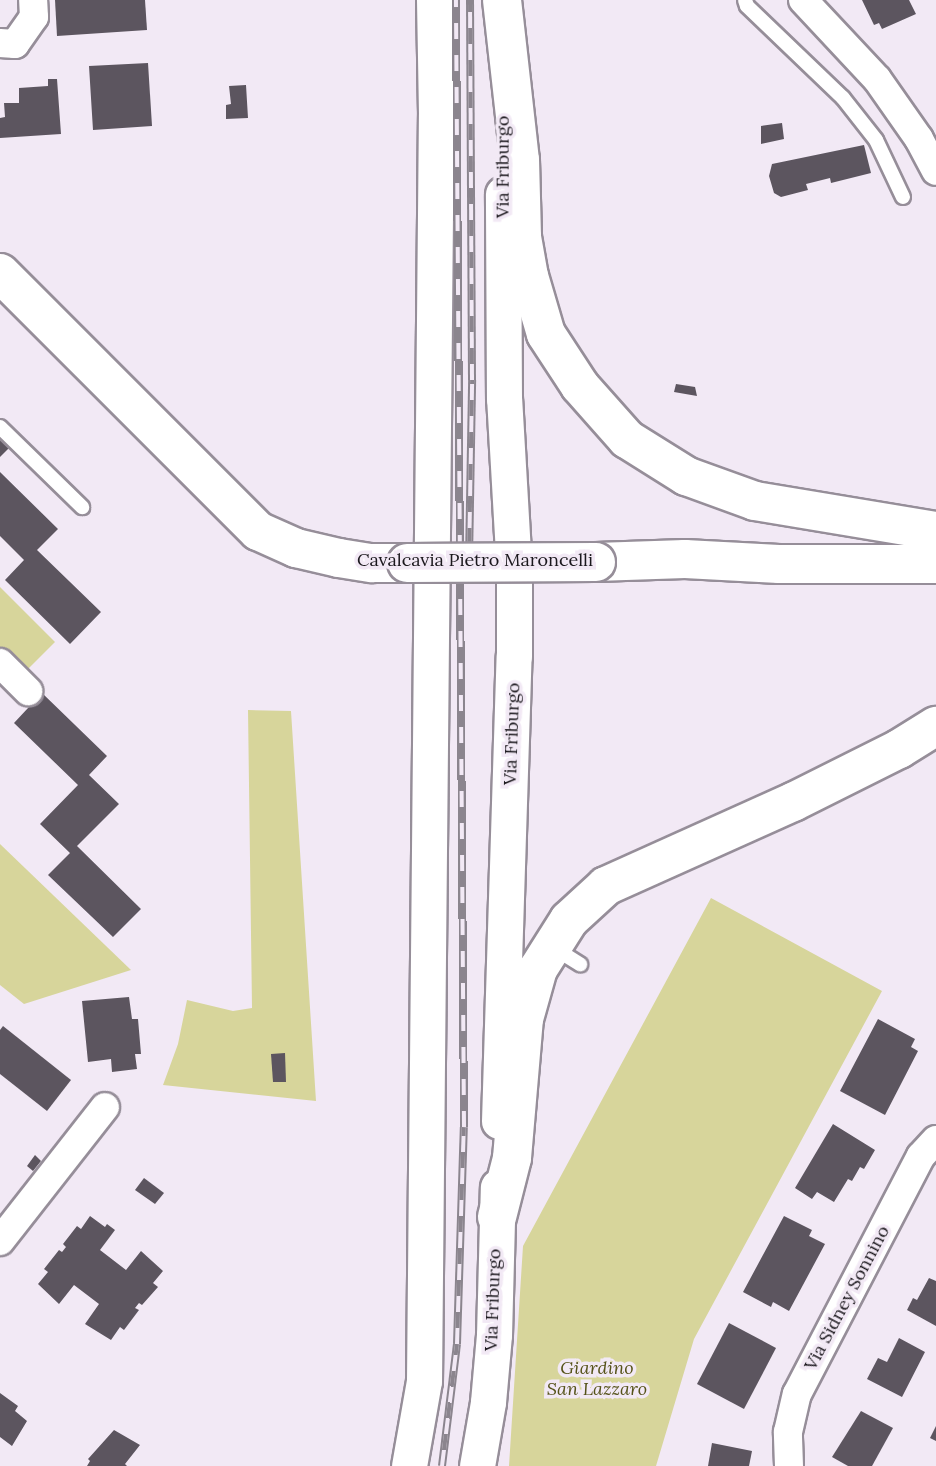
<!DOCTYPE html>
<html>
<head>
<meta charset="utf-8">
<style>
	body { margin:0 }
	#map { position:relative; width:936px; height:1466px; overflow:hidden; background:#f2e9f5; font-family:Lora,serif }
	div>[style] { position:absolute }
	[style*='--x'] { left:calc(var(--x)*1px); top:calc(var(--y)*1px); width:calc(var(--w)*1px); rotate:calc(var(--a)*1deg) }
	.green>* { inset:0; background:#d7d59b }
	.building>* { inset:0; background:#5c555f }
	.roads { filter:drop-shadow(2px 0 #968e99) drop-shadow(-2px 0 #968e99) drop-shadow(0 2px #968e99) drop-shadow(0 -2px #968e99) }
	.service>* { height:14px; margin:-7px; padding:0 7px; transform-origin:7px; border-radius:7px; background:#fff }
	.minor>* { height:28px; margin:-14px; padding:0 14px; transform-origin:14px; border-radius:14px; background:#fff }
	.tertiary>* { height:35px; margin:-17.5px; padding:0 17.5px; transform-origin:17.5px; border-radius:17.5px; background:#fff }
	.secondary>* { height:38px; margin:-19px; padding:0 19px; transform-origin:19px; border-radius:19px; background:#fff }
	.rail>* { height:8px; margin-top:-4px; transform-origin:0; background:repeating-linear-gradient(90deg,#f2e9f5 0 16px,#8b858e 0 32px); box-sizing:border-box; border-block:2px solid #8b858e }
	.bridges { filter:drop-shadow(2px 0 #968e99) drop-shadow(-2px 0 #968e99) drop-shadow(0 2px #968e99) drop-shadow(0 -2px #968e99) }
	.secondary-bridge>* { height:38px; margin:-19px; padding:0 19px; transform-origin:19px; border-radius:19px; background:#fff }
	span { translate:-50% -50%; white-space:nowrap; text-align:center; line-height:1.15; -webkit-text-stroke:7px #f2e9f5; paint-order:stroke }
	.street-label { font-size:18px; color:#1b181d }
	.park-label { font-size:18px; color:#555219; font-style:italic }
</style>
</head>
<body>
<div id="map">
	<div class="green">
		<div style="clip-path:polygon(0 587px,55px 642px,24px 673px,0 649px)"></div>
		<div style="clip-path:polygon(248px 710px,291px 711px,316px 1101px,163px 1085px,178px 1044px,187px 1000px,233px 1011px,252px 1008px)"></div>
		<div style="clip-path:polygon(0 844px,131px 970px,24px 1004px,0 985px)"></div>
		<div style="clip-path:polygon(711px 898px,882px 991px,694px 1339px,656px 1466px,509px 1466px,523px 1246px)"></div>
	</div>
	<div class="building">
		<div style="clip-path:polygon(55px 0,145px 0,147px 30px,57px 36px)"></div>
		<div style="clip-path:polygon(862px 0,909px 0,916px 14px,882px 29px,879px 23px,874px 25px)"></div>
		<div style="clip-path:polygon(148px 63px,152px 126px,93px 130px,89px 66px)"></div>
		<div style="clip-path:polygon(48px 79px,57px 79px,61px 134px,0 138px,0 118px,5px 117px,4px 103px,19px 103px,19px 88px,48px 86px)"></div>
		<div style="clip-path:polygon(246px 85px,248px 118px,226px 119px,226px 105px,231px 104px,229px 86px)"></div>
		<div style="clip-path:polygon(782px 123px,784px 139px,761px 144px,761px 126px)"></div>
		<div style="clip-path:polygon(864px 145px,871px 173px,831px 183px,830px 178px,806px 184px,808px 190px,781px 197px,774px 193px,769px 176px,772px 164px)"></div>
		<div style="clip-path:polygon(676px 384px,695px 387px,697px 396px,674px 392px)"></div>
		<div style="clip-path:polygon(0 433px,12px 445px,0 457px)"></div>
		<div style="clip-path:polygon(0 472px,58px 529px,37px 550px,101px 612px,70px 644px,5px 580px,24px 560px,0 536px)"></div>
		<div style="clip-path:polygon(42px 693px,107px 756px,89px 775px,119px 804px,77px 846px,141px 909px,113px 937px,48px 875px,70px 853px,40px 824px,78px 785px,14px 723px)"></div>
		<div style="clip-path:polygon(129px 997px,132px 1019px,138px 1019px,141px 1054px,135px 1054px,137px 1069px,112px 1072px,111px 1059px,88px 1062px,82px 1001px)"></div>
		<div style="clip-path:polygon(878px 1019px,915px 1039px,911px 1047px,918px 1051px,885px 1115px,840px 1091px)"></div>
		<div style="clip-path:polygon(3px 1026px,71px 1080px,47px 1111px,0 1074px,0 1030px)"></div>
		<div style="clip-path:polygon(285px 1053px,286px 1082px,273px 1082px,271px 1054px)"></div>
		<div style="clip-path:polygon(833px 1124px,875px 1150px,864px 1169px,860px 1167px,852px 1181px,848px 1179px,834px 1202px,817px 1192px,812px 1199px,795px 1188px)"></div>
		<div style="clip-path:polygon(35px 1155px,41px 1161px,33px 1171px,27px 1166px)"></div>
		<div style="clip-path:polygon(144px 1178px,164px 1193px,155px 1204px,135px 1190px)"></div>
		<div style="clip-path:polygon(90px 1216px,105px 1227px,107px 1224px,115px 1230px,100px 1250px,126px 1270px,141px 1251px,163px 1271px,153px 1283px,158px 1287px,142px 1305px,139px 1303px,135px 1308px,139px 1310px,124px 1330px,120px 1327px,111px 1340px,85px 1324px,99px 1304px,74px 1285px,59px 1304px,38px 1284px,48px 1272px,44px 1269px,59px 1250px,62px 1252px,66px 1247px,63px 1244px,77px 1226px,81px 1229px)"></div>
		<div style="clip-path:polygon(784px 1216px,812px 1230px,809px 1236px,825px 1244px,789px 1311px,773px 1302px,771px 1307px,743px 1292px)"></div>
		<div style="clip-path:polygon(929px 1278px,936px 1281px,936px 1326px,907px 1310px,913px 1298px,917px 1300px)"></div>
		<div style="clip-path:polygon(729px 1323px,776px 1348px,744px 1409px,697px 1384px)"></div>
		<div style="clip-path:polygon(899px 1338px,925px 1352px,902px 1397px,867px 1379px,878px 1358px,887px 1362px)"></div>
		<div style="clip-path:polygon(0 1393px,18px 1406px,15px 1411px,27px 1421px,12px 1446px,0 1437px)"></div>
		<div style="clip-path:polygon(861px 1411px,893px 1428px,872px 1466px,848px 1466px,832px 1457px)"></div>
		<div style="clip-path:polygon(936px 1426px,936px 1441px,930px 1438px)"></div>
		<div style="clip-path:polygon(114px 1430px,140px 1445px,125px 1464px,127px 1466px,87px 1466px,90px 1461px,88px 1459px)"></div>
		<div style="clip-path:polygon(712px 1443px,752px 1451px,749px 1466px,708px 1466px)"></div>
	</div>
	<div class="roads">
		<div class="service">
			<div style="--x:745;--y:0;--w:6;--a:72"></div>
			<div style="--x:747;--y:6;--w:133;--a:43.8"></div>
			<div style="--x:843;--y:98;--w:53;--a:51.8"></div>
			<div style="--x:876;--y:140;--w:63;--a:64.7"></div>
			<div style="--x:0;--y:427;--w:115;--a:44.3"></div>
			<div style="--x:554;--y:948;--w:31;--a:32"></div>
		</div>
		<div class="minor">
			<div style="--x:803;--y:0;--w:108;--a:46.9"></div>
			<div style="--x:877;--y:79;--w:73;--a:55"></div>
			<div style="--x:919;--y:139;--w:36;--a:62"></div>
			<div style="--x:0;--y:43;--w:15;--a:4"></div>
			<div style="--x:15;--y:44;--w:33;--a:-55"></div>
			<div style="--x:34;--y:17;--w:17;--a:-93"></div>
			<div style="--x:0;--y:663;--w:40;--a:45"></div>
			<div style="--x:0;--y:1241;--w:170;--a:-51.9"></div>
			<div style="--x:789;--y:1466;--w:34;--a:-92"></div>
			<div style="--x:788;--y:1432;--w:39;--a:-77"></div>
			<div style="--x:797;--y:1394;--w:268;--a:-62.5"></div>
			<div style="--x:921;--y:1156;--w:22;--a:-47"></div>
		</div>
		<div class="tertiary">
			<div style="--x:499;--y:1121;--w:465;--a:-88.2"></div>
			<div style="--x:514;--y:656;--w:86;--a:-90"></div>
			<div style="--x:514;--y:570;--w:171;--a:-93.3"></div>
			<div style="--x:504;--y:399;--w:205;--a:-90.3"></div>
			<div style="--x:409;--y:1466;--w:86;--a:-80"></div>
			<div style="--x:424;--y:1381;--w:1267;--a:-89.46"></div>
			<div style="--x:436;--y:114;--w:114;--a:-91"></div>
			<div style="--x:477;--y:1466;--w:65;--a:-80.2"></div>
			<div style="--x:488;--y:1402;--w:67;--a:-84.9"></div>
			<div style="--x:494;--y:1335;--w:148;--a:-88.5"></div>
		</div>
		<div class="secondary">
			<div style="--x:502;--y:0;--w:161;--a:83.6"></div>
			<div style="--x:520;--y:160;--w:77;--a:88.5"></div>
			<div style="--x:522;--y:237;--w:40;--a:80"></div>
			<div style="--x:529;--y:276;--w:60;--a:73.7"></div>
			<div style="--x:546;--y:334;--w:62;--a:56.8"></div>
			<div style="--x:580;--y:386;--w:71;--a:48.4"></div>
			<div style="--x:627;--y:439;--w:70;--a:32.1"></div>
			<div style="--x:686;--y:476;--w:73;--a:19.9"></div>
			<div style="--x:755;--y:501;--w:183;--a:9.4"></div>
			<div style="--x:0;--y:273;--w:365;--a:45"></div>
			<div style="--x:258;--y:531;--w:42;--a:24.1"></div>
			<div style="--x:296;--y:548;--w:44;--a:13.1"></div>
			<div style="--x:339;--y:558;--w:33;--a:9"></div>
			<div style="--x:372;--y:563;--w:35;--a:0"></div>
			<div style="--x:596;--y:562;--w:89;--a:-1.9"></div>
			<div style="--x:685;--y:559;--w:94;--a:3"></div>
			<div style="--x:779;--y:564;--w:157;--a:0"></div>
			<div style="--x:497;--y:1217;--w:61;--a:-75.7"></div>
			<div style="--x:512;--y:1158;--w:140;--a:-85.1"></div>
			<div style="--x:524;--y:1019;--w:52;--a:-74.4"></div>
			<div style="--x:538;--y:969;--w:58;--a:-57.7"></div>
			<div style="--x:569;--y:920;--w:50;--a:-42.6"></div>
			<div style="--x:606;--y:886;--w:205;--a:-24.2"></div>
			<div style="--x:793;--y:802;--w:119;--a:-26.6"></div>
			<div style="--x:899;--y:749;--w:44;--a:-31.9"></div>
		</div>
	</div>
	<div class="rail">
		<div style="--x:469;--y:560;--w:180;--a:-89"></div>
		<div style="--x:472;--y:380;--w:380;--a:-90.3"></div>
		<div style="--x:442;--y:1466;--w:123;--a:-83"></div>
		<div style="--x:457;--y:1344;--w:217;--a:-88.2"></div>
		<div style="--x:464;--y:1127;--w:1127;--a:-90.41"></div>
	</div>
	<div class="bridges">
		<div class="secondary-bridge">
			<div style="--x:407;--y:563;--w:189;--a:-0.3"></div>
		</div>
	</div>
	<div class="street-label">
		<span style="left:503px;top:167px;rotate:-90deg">Via Friburgo</span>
		<span style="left:475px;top:560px">Cavalcavia Pietro Maroncelli</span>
		<span style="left:512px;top:734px;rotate:-88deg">Via Friburgo</span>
		<span style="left:847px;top:1298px;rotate:-62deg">Via Sidney Sonnino</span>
		<span style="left:493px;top:1300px;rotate:-88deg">Via Friburgo</span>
	</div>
	<div class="park-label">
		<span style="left:597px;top:1379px">Giardino<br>San Lazzaro</span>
	</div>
</div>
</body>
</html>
